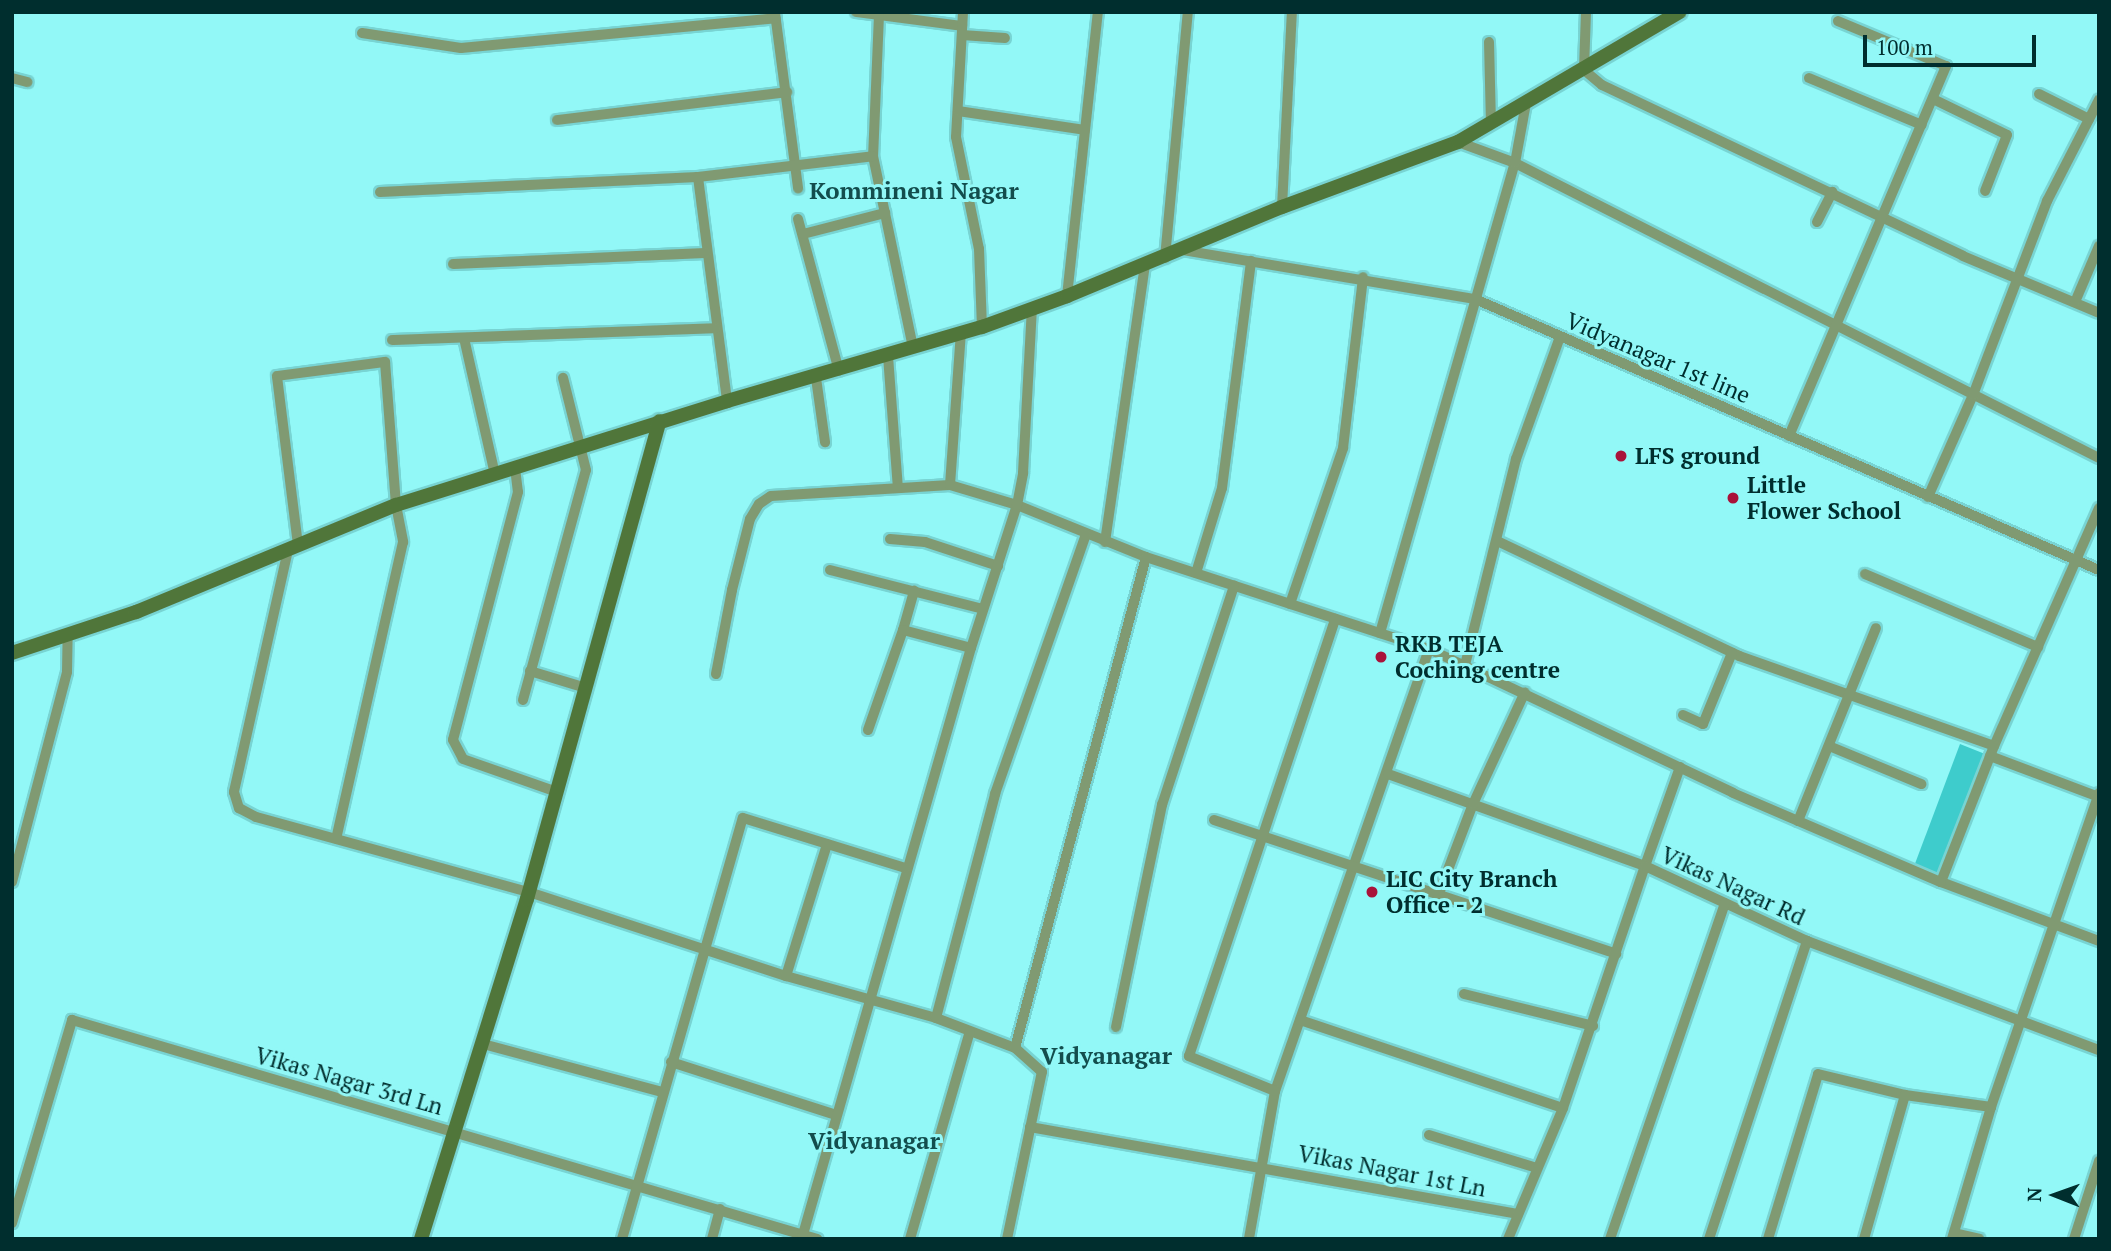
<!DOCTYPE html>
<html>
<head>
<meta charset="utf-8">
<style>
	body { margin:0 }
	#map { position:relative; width:2111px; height:1251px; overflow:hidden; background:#92f8f7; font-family:"PT Serif",serif }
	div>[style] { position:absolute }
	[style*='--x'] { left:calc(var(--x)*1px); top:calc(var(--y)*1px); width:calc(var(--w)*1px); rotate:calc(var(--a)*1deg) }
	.green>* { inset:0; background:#3ecccc }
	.roads { filter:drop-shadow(2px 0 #78d4d3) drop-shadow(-2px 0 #78d4d3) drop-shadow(0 2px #78d4d3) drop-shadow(0 -2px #78d4d3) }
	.street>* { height:10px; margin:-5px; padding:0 5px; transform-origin:5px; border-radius:5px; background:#809a72 }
	.secondary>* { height:14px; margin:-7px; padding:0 7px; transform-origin:7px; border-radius:7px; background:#50763a }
	.dots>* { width:19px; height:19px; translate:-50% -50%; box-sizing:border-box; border:4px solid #92f8f7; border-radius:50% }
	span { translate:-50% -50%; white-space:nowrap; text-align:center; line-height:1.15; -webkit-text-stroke:6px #92f8f7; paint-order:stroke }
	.street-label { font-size:23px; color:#002e2e }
	.poi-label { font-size:23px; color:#002e2e; font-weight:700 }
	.left { translate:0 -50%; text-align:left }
	.neighbourhood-label { font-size:24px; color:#134d4d; font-weight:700 }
	.frame { position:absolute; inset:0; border:14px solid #002e2e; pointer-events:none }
	.north { position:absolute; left:2020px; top:1160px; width:70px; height:70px; -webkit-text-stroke:5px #92f8f7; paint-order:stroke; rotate:271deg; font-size:19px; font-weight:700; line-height:28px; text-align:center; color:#002e2e }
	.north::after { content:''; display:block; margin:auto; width:24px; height:32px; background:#002e2e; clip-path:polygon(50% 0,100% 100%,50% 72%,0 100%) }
	.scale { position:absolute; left:1863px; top:35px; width:173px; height:32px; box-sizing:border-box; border:4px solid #002e2e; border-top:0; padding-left:9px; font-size:21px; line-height:24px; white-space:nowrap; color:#002e2e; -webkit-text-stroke:5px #92f8f7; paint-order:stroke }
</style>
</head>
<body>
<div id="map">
	<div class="green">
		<div style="clip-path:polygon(1960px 744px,1990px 756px,1941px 882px,1913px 869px)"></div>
	</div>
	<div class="roads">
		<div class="street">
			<div style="--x:856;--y:12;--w:107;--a:7.5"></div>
			<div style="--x:963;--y:12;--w:125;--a:93.2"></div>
			<div style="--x:956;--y:137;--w:114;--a:78.4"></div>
			<div style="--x:979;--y:249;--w:78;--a:87.8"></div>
			<div style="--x:1586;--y:12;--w:58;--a:92"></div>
			<div style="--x:1584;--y:70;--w:23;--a:40"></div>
			<div style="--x:1602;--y:85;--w:399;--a:25.3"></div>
			<div style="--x:1963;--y:256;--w:147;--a:22.7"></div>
			<div style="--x:775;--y:13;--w:177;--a:82.5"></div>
			<div style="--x:879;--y:15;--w:141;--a:92.4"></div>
			<div style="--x:873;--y:156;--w:196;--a:78.2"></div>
			<div style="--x:362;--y:33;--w:100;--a:8.6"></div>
			<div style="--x:461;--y:48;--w:316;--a:-5.4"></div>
			<div style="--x:962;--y:35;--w:43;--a:4"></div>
			<div style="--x:1489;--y:42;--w:81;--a:88.6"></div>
			<div style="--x:12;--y:78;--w:16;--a:15"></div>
			<div style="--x:1809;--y:78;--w:122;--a:22.6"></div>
			<div style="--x:2039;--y:94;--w:56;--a:26.6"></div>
			<div style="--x:1933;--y:99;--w:82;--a:25.9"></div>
			<div style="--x:2007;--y:135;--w:60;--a:111.4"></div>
			<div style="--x:958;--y:111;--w:128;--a:8.5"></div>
			<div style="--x:557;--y:120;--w:232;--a:-6.9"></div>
			<div style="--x:1458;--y:142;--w:61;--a:20.2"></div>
			<div style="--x:1515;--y:163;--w:654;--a:26.8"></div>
			<div style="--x:698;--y:177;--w:226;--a:82.6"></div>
			<div style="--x:380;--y:192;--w:318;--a:-2.7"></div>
			<div style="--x:698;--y:177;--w:176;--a:-6.8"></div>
			<div style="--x:1282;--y:207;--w:195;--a:-87.1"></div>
			<div style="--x:798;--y:219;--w:157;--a:74.9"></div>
			<div style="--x:1817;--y:222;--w:34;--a:-63"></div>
			<div style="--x:803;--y:234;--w:85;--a:-14.4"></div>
			<div style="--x:1182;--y:250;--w:297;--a:9.5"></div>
			<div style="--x:1475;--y:299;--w:680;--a:23.48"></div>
			<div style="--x:1165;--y:258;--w:247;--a:-84.7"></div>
			<div style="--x:453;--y:264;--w:253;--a:-2.5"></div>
			<div style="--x:1067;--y:296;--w:286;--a:-83.8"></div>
			<div style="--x:2075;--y:302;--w:61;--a:-66.8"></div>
			<div style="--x:464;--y:338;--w:140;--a:77.2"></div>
			<div style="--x:392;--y:340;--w:324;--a:-2.1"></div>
			<div style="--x:888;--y:356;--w:132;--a:85.7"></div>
			<div style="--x:816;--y:378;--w:65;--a:82"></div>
			<div style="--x:1789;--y:436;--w:402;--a:-67"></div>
			<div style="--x:1946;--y:66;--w:117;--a:-157.4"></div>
			<div style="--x:515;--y:468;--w:24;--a:83"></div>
			<div style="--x:518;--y:492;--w:256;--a:104.7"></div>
			<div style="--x:453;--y:740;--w:21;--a:62"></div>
			<div style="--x:463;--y:759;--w:100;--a:19.3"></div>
			<div style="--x:950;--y:485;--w:152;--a:-85.9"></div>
			<div style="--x:1928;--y:497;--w:111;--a:-66.2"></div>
			<div style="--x:1973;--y:395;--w:208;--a:-69.1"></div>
			<div style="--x:2047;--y:201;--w:114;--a:-62.8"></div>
			<div style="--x:2099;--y:508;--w:260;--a:113.8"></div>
			<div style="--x:1994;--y:746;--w:146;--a:111.3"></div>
			<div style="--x:1941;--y:882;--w:169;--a:20.5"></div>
			<div style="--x:890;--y:539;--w:35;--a:5"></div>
			<div style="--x:925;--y:542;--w:77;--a:18.2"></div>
			<div style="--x:1497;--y:541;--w:268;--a:25.4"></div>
			<div style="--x:1739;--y:656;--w:270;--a:19.4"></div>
			<div style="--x:1105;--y:542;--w:280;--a:-81.8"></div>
			<div style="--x:298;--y:545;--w:170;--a:-97.1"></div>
			<div style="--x:277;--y:376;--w:109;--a:-7.4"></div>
			<div style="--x:385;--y:362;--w:143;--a:85.6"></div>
			<div style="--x:396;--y:505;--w:38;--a:79"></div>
			<div style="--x:403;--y:542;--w:304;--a:102.7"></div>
			<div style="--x:288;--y:550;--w:248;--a:102.6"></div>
			<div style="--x:234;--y:792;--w:17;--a:73"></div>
			<div style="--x:239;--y:808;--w:19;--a:28"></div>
			<div style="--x:256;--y:817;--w:283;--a:15.4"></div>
			<div style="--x:529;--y:892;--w:270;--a:18.1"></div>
			<div style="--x:786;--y:976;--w:156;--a:15.6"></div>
			<div style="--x:936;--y:1018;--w:85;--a:20.8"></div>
			<div style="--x:830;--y:570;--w:158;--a:14.3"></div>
			<div style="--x:1196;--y:573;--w:89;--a:-73"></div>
			<div style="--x:1222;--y:488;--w:229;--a:-82.7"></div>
			<div style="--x:1865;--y:574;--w:188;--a:22.9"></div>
			<div style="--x:1290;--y:604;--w:165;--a:-71.2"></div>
			<div style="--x:1343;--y:448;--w:172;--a:-83.3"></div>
			<div style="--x:903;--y:630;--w:41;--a:-74.2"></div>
			<div style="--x:1380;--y:633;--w:489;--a:-74"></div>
			<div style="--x:1515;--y:163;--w:61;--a:-79.6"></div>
			<div style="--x:1429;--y:649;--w:336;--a:25.3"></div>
			<div style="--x:1733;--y:793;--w:226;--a:23.2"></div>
			<div style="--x:1465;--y:665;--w:212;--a:-76.1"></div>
			<div style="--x:1516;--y:459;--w:130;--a:-70.2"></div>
			<div style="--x:530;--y:671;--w:59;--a:16.9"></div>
			<div style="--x:716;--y:674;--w:86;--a:-79.2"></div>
			<div style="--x:732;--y:590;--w:73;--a:-75.8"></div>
			<div style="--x:750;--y:519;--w:17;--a:-59"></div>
			<div style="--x:759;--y:504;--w:14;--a:-34"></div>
			<div style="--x:771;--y:496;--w:179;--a:-3.5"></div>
			<div style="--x:950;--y:485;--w:70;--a:16.6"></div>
			<div style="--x:1017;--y:505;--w:139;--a:22"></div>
			<div style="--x:1146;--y:557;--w:298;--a:18"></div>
			<div style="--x:1429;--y:649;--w:468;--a:109.2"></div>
			<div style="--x:1275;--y:1091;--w:150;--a:100"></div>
			<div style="--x:523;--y:700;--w:238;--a:-74.7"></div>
			<div style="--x:586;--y:470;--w:95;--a:-104"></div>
			<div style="--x:1683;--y:715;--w:22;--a:24"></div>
			<div style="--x:1703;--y:724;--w:77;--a:-67.8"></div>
			<div style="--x:868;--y:730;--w:106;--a:-70.7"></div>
			<div style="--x:903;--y:630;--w:70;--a:14.8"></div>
			<div style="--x:1829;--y:746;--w:100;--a:22.4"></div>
			<div style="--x:1990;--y:756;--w:116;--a:20.6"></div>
			<div style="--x:1388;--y:774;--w:273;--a:19.7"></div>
			<div style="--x:1645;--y:866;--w:105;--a:-70.5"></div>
			<div style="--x:1214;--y:820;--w:424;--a:18.4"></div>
			<div style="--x:1798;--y:821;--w:208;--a:-68"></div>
			<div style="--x:12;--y:882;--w:217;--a:-75.3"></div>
			<div style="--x:67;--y:672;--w:39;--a:-89"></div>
			<div style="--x:1438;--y:896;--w:98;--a:-69.2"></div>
			<div style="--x:1473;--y:804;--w:123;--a:-65.1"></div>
			<div style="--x:786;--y:976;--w:138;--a:-72.7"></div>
			<div style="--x:1464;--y:994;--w:133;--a:13.9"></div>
			<div style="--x:936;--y:1018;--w:232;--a:-75.2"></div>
			<div style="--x:995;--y:794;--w:275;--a:-70.7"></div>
			<div style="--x:1300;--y:1020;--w:277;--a:18.5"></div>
			<div style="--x:1116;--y:1027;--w:227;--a:-78.3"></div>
			<div style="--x:1162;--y:805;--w:231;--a:-71.8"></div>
			<div style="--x:483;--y:1044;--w:185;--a:15"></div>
			<div style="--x:671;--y:1062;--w:173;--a:17.8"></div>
			<div style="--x:1275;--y:1091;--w:93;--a:-157.9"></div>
			<div style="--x:1189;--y:1056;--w:461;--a:-71.5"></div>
			<div style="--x:1030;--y:1127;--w:495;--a:10.1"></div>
			<div style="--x:1429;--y:1135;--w:113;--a:17"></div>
			<div style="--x:12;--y:1223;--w:212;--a:-73.5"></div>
			<div style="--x:72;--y:1020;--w:777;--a:16.38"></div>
			<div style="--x:1954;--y:1233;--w:26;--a:13"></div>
			<div style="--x:802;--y:1238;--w:614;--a:-74.02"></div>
			<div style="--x:971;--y:648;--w:150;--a:-72.2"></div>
			<div style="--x:1017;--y:505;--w:33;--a:-79"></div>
			<div style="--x:1023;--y:473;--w:164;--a:-86.9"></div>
			<div style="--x:622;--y:1239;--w:438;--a:-74"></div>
			<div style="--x:743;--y:818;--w:170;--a:17.1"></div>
			<div style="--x:712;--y:1239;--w:31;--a:-75"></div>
			<div style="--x:910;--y:1239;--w:216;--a:-73.9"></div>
			<div style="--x:1007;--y:1239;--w:171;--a:-78.2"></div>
			<div style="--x:1042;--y:1072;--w:36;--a:-138"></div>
			<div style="--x:1015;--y:1048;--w:508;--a:-75.06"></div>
			<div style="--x:1508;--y:1239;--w:142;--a:-67.2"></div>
			<div style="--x:1563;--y:1108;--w:256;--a:-71.3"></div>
			<div style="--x:1645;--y:866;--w:179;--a:24.8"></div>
			<div style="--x:1807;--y:941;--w:312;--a:20.5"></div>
			<div style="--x:1610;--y:1239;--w:355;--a:-71.1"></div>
			<div style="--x:1709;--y:1239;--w:314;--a:-71.8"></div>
			<div style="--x:1768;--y:1239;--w:172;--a:-73.1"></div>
			<div style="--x:1818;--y:1074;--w:89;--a:13.6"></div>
			<div style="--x:1905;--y:1095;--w:87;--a:7.9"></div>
			<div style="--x:1864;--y:1239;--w:150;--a:-74.1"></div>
			<div style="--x:1952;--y:1239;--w:138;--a:-73.5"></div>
			<div style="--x:1991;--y:1107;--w:332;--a:-71"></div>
			<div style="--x:2074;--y:1239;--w:82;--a:-72.2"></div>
		</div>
		<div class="secondary">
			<div style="--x:12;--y:653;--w:131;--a:-18.3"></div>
			<div style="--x:136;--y:612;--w:281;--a:-22.4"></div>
			<div style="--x:396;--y:505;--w:347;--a:-17.4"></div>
			<div style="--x:727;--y:401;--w:266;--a:-16.2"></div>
			<div style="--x:982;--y:327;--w:90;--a:-20"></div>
			<div style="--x:1067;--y:296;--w:233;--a:-22.5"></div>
			<div style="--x:1282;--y:207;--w:188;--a:-20.3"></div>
			<div style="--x:1458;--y:142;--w:257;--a:-30.4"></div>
			<div style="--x:421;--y:1239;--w:356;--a:-72.7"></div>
			<div style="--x:527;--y:899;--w:496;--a:-74.5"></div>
		</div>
	</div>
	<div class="dots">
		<div style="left:1621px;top:456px;background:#a9123a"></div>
		<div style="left:1733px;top:498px;background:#a9123a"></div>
		<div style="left:1381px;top:657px;background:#a9123a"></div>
		<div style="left:1372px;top:892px;background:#a9123a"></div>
	</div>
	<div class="street-label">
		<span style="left:1658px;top:358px;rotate:23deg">Vidyanagar 1st line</span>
		<span style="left:1733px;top:886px;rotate:25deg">Vikas Nagar Rd</span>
		<span style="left:349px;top:1081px;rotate:16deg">Vikas Nagar 3rd Ln</span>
		<span style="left:1392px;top:1171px;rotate:11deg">Vikas Nagar 1st Ln</span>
	</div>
	<div class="poi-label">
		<span class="left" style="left:1635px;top:456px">LFS ground</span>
		<span class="left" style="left:1747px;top:498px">Little<br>Flower School</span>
		<span class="left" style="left:1395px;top:657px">RKB TEJA<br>Coching centre</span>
		<span class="left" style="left:1386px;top:892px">LIC City Branch<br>Office - 2</span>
	</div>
	<div class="neighbourhood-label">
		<span style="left:914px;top:191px">Kommineni Nagar</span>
		<span style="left:1106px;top:1056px">Vidyanagar</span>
		<span style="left:874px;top:1141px">Vidyanagar</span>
	</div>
	<div class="frame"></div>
	<div class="north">N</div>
	<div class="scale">100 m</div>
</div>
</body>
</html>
